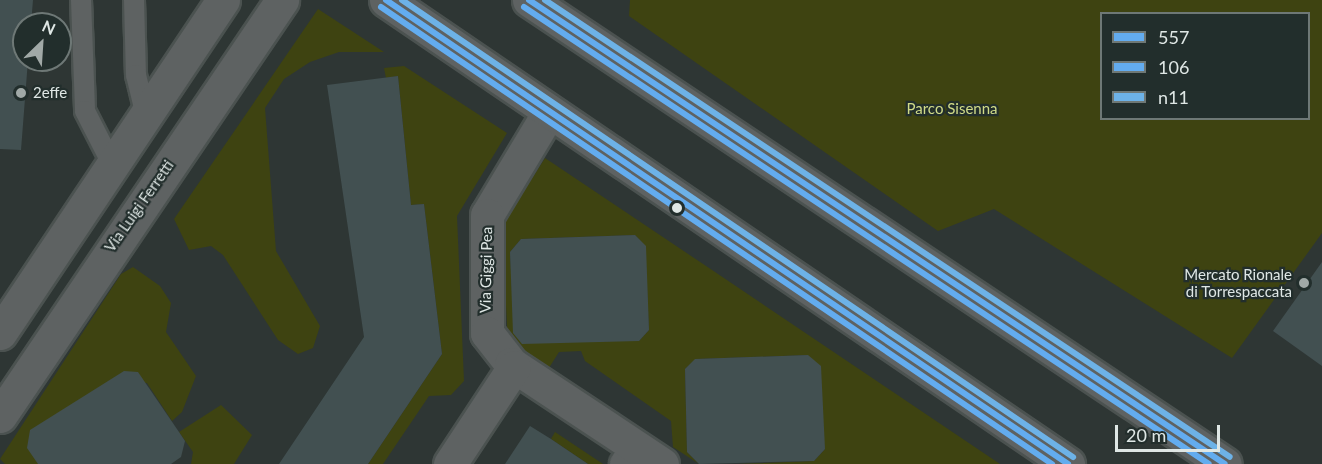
<!DOCTYPE html>
<html>
<head>
<meta charset="utf-8">
<style>
	body { margin:0 }
	#map { position:relative; width:1322px; height:464px; overflow:hidden; background:#2e3634; font-family:Lato,sans-serif }
	div>[style] { position:absolute }
	[style*='--x'] { left:calc(var(--x)*1px); top:calc(var(--y)*1px); width:calc(var(--w)*1px); rotate:calc(var(--a)*1deg) }
	.green>* { inset:0; background:#3e4311 }
	.building>* { inset:0; background:#425051 }
	.roads { filter:drop-shadow(2px 0 #4b5250) drop-shadow(-2px 0 #4b5250) drop-shadow(0 2px #4b5250) drop-shadow(0 -2px #4b5250) }
	.service>* { height:20px; margin:-10px; padding:0 10px; transform-origin:10px; border-radius:10px; background:#5e6262 }
	.pedestrian>* { height:28px; margin:-14px; padding:0 14px; transform-origin:14px; border-radius:14px; background:#5e6262 }
	.minor>* { height:33px; margin:-16.5px; padding:0 16.5px; transform-origin:16.5px; border-radius:16.5px; background:#5e6262 }
	.tertiary>* { height:33px; margin:-16.5px; padding:0 16.5px; transform-origin:16.5px; border-radius:16.5px; background:#5e6262 }
	.bus-1>* { height:6px; margin:-3px; padding:0 3px; transform-origin:3px; border-radius:3px; background:#63acef }
	.bus-2>* { height:6px; margin:-3px; padding:0 3px; transform-origin:3px; border-radius:3px; background:#63acef }
	.bus-3>* { height:6px; margin:-3px; padding:0 3px; transform-origin:3px; border-radius:3px; background:#6db2e7 }
	.dots>* { width:16px; height:16px; translate:-50% -50%; box-sizing:border-box; border:3px solid #222e2c; border-radius:50% }
	span { translate:-50% -50%; white-space:nowrap; text-align:center; line-height:1.15; -webkit-text-stroke:4.5px #222e2c; paint-order:stroke }
	.poi-label { font-size:15px; color:#dfe7e5 }
	.left { translate:0 -50%; text-align:left }
	.right { translate:-100% -50%; text-align:right }
	.park-label { font-size:15px; color:#d0db88 }
	.street-label { font-size:15px; color:#dfe7e5 }
	.legend { position:absolute; left:1100px; top:12px; width:210px; height:108px; box-sizing:border-box; background:#222e2c; border:2px solid #6e7876; margin:0; padding:8px 10px; list-style:none; font-size:18px; color:#dfe7e5 }
	.legend li { display:flex; align-items:center; gap:12px; height:30px }
	.legend b { width:30px; border:2px solid #6e7876 }
	.north { position:absolute; left:12px; top:12px; width:60px; height:60px; box-sizing:border-box; background:#222e2c; border:2px solid #6e7876; border-radius:50%; rotate:25deg; font-size:16px; font-weight:700; line-height:24px; text-align:center; color:#dfe7e5 }
	.north::after { content:''; display:block; margin:auto; width:21px; height:27px; background:#a1a9a7; clip-path:polygon(50% 0,100% 100%,50% 72%,0 100%) }
	.scale { position:absolute; left:1115px; top:425px; width:105px; height:27px; box-sizing:border-box; border:3px solid #dfe7e5; border-top:0; padding-left:8px; font-size:18px; line-height:21px; white-space:nowrap; color:#dfe7e5; -webkit-text-stroke:4px #222e2c; paint-order:stroke }
</style>
</head>
<body>
<div id="map">
	<div class="green">
		<div style="clip-path:polygon(evenodd,630px 0,1322px 0,1322px 233px,1232px 358px,994px 209px,938px 231px,629px 16px,630px 0,1102px 14px,1308px 14px,1308px 118px,1102px 118px,1102px 14px)"></div>
		<div style="clip-path:polygon(318px 9px,384px 52px,339px 52px,310px 62px,284px 79px,265px 108px,276px 251px,320px 326px,313px 348px,298px 354px,278px 340px,223px 255px,211px 246px,189px 250px,174px 219px)"></div>
		<div style="clip-path:polygon(404px 66px,507px 133px,457px 216px,464px 381px,451px 395px,429px 396px,383px 464px,368px 464px,442px 354px,424px 204px,411px 205px,398px 76px,386px 78px,384px 68px)"></div>
		<div style="clip-path:polygon(evenodd,545px 158px,718px 274px,1000px 464px,738px 464px,814px 461px,825px 449px,808px 355px,696px 359px,685px 369px,687px 452px,699px 464px,673px 447px,671px 421px,585px 361px,581px 351px,559px 352px,547px 371px,508px 344px,502px 226px,545px 158px,635px 235px,645px 246px,649px 330px,639px 341px,514px 333px,510px 252px,521px 239px,635px 235px)"></div>
		<div style="clip-path:polygon(133px 267px,160px 286px,171px 303px,166px 332px,196px 376px,182px 412px,172px 421px,147px 383px,132px 382px,39px 464px,5px 464px,0 459px,17px 433px,121px 274px)"></div>
		<div style="clip-path:polygon(221px 405px,252px 435px,234px 464px,191px 464px,193px 452px,179px 432px)"></div>
		<div style="clip-path:polygon(555px 432px,603px 464px,588px 464px,551px 439px)"></div>
	</div>
	<div class="building">
		<div style="clip-path:polygon(0 0,33px 0,31px 24px,24px 24px,28px 60px,21px 150px,0 149px)"></div>
		<div style="clip-path:polygon(398px 76px,411px 205px,424px 204px,442px 354px,368px 464px,279px 464px,364px 337px,327px 85px)"></div>
		<div style="clip-path:polygon(635px 235px,646px 246px,649px 330px,639px 341px,522px 344px,513px 333px,510px 252px,521px 239px)"></div>
		<div style="clip-path:polygon(1322px 262px,1322px 366px,1273px 331px)"></div>
		<div style="clip-path:polygon(808px 355px,821px 366px,825px 449px,814px 461px,699px 464px,687px 452px,685px 369px,695px 359px)"></div>
		<div style="clip-path:polygon(124px 371px,138px 372px,179px 432px,185px 441px,181px 457px,171px 464px,38px 464px,27px 448px,30px 430px)"></div>
		<div style="clip-path:polygon(530px 426px,551px 439px,588px 464px,505px 464px)"></div>
	</div>
	<div class="roads">
		<div class="service">
			<div style="--x:81;--y:0;--w:111;--a:87.9"></div>
			<div style="--x:85;--y:111;--w:62;--a:63"></div>
			<div style="--x:134;--y:0;--w:75;--a:88.5"></div>
			<div style="--x:136;--y:75;--w:42;--a:76.3"></div>
		</div>
		<div class="pedestrian">
			<div style="--x:624;--y:464;--w:22;--a:-56"></div>
		</div>
		<div class="minor">
			<div style="--x:549;--y:112;--w:120;--a:121"></div>
			<div style="--x:487;--y:215;--w:118;--a:90"></div>
			<div style="--x:487;--y:333;--w:39;--a:52"></div>
			<div style="--x:511;--y:364;--w:181;--a:33.5"></div>
			<div style="--x:0;--y:333;--w:401;--a:-56.2"></div>
			<div style="--x:0;--y:416;--w:503;--a:-55.87"></div>
			<div style="--x:450;--y:464;--w:116;--a:-56.6"></div>
		</div>
		<div class="tertiary">
			<div style="--x:386;--y:0;--w:825;--a:34.23"></div>
			<div style="--x:529;--y:0;--w:836;--a:33.69"></div>
		</div>
	</div>
	<div class="bus-1">
		<div style="--x:386;--y:0;--w:825;--a:34.23"></div>
		<div style="--x:529;--y:0;--w:836;--a:33.69"></div>
	</div>
	<div class="bus-2">
		<div style="--x:381;--y:7;--w:812;--a:34.26"></div>
		<div style="--x:524;--y:7;--w:823;--a:33.71"></div>
	</div>
	<div class="bus-3">
		<div style="--x:402;--y:0;--w:812;--a:34.26"></div>
		<div style="--x:545;--y:0;--w:823;--a:33.71"></div>
	</div>
	<div class="dots">
		<div style="left:21px;top:93px;background:#a1a9a7"></div>
		<div style="left:677px;top:208px;background:#dfe7e5"></div>
		<div style="left:1304px;top:283px;background:#a1a9a7"></div>
	</div>
	<div class="poi-label">
		<span class="left" style="left:33px;top:93px">2effe</span>
		<span class="right" style="left:1292px;top:283px">Mercato Rionale<br>di Torrespaccata</span>
	</div>
	<div class="park-label">
		<span style="left:952px;top:109px">Parco Sisenna</span>
	</div>
	<div class="street-label">
		<span style="left:139px;top:206px;rotate:-55deg">Via Luigi Ferretti</span>
		<span style="left:486px;top:270px;rotate:-89deg">Via Giggi Pea</span>
	</div>
	<ul class="legend">
	<li><b style="height:8px;background:#63acef"></b>557</li>
	<li><b style="height:8px;background:#63acef"></b>106</li>
	<li><b style="height:8px;background:#6db2e7"></b>n11</li>
	</ul>
	<div class="north">N</div>
	<div class="scale">20 m</div>
</div>
</body>
</html>
